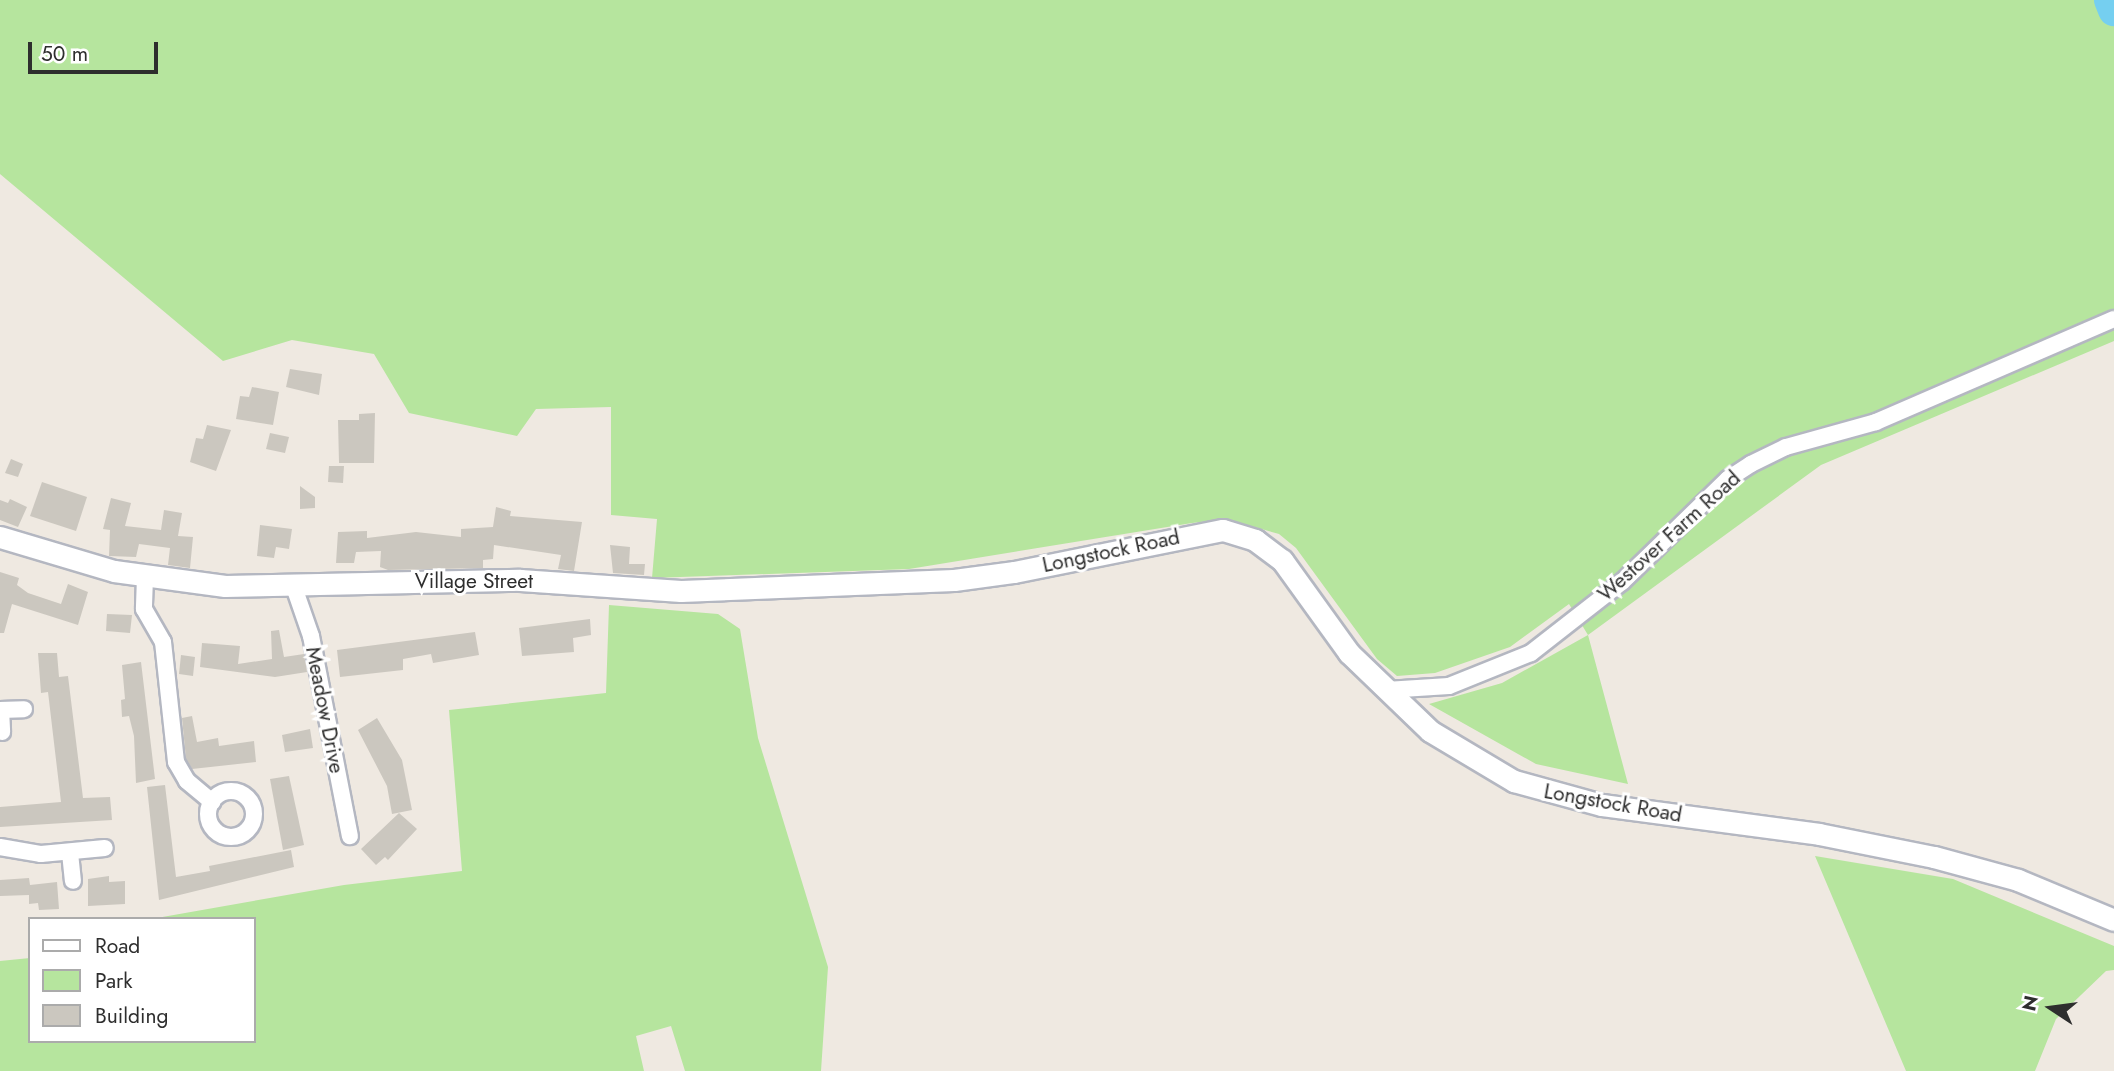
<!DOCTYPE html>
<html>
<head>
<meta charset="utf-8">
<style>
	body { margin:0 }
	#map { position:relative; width:2114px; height:1071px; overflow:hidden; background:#efe9e1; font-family:Jost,sans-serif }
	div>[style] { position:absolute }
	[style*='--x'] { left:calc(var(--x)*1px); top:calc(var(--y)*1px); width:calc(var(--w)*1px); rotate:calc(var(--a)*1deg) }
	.green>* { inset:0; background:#b6e59e }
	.river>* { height:32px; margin:-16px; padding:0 16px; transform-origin:16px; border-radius:16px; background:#75cff0 }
	.building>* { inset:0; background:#cbc7bf }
	.roads { filter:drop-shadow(2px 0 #b4b7c1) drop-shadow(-2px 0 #b4b7c1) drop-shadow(0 2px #b4b7c1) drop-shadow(0 -2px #b4b7c1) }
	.street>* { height:16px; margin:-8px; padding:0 8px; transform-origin:8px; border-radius:8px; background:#fff }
	.street>.ring { margin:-8px; padding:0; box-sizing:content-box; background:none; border:16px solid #fff; border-radius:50% }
	.secondary>* { height:21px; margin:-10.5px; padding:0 10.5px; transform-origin:10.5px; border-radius:10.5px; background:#fff }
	span { translate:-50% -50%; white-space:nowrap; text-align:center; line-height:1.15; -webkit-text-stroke:6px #fff; paint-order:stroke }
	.street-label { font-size:21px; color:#2e2e2e }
	.legend { position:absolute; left:28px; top:917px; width:228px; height:126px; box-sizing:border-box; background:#fff; border:2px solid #ababab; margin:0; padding:9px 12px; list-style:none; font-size:21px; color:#2e2e2e }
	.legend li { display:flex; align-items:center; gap:14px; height:35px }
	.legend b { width:35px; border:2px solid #ababab }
	.north { position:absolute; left:2016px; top:973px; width:70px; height:70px; -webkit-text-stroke:5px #fff; paint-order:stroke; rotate:283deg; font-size:19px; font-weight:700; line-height:28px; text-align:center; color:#2e2e2e }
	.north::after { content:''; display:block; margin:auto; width:24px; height:32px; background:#2e2e2e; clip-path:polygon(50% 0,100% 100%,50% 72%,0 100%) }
	.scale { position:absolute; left:28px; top:42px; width:130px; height:32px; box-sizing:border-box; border:4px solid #2e2e2e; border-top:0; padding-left:9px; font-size:21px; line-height:24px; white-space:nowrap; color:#2e2e2e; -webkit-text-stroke:5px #fff; paint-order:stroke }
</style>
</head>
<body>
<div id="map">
	<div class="green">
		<div style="clip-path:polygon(0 0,2114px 0,2114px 341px,1821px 465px,1588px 635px,1628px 784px,1536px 764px,1429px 704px,1502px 683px,1588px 635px,1569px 604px,1510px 647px,1435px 673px,1397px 676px,1377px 659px,1296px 548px,1279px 534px,1251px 526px,1217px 520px,1192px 523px,909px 569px,652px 578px,657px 519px,611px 515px,611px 407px,536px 409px,517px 436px,409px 413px,374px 354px,292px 340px,223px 361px,0 174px)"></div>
		<div style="clip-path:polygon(609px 605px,718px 614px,740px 629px,758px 738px,828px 967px,821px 1071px,685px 1071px,671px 1026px,636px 1036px,644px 1071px,0 1071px,0 961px,30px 958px,30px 1041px,254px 1041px,254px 919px,151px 919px,344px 885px,462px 871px,449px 710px,606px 693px)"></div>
		<div style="clip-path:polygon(1815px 856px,1953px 879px,2114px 946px,2114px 970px,2106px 971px,2056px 1019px,2035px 1071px,1906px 1071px)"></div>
	</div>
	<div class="river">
		<div style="--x:2110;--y:0;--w:11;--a:68"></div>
	</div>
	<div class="building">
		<div style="clip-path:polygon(290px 369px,322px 374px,319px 395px,286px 387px)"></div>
		<div style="clip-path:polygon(252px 387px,279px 392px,273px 425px,236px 419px,240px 396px,249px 397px)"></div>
		<div style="clip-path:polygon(375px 413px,374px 463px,339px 463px,338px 420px,359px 420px,359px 414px)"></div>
		<div style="clip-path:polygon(207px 425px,231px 430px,216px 471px,190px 462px,196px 438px,203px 439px)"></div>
		<div style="clip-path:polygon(270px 433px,289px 437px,285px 453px,266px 449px)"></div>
		<div style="clip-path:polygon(11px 459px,23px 464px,18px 477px,5px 473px)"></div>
		<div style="clip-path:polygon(329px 466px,344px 466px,343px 483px,328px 482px)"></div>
		<div style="clip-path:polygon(42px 482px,87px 497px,76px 531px,30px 516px)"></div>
		<div style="clip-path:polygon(300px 486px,315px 497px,315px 508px,300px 509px)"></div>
		<div style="clip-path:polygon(111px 498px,131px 503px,125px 526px,161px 530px,164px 510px,182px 513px,178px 536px,193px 537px,190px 568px,168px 565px,170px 548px,139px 544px,136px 557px,109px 556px,110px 530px,103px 529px)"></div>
		<div style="clip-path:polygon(10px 499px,27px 507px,18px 527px,0 520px,0 500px,8px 503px)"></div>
		<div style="clip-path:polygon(496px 507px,511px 511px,510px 516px,582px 522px,574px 571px,558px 569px,561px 555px,494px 545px,493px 559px,483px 560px,483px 568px,388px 570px,380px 567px,381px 551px,356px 552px,354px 563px,336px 563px,338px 532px,367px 531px,367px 538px,416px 532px,461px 537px,461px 529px,493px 527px)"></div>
		<div style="clip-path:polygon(260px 525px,292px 529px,289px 549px,276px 547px,274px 558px,257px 556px)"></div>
		<div style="clip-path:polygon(610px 545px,630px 547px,629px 564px,645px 564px,644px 575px,613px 573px)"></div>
		<div style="clip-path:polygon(0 572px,19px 578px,17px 585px,28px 593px,61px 604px,68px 584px,88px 592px,78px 625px,12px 604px,4px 633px,0 633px)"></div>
		<div style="clip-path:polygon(107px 614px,132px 615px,130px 633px,106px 631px)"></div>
		<div style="clip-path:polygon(590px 619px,591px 635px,573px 638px,574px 652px,522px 656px,519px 628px)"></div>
		<div style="clip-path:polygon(279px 630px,284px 657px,304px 654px,307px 672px,275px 677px,200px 667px,202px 643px,240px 646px,238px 664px,272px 659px,271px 631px)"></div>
		<div style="clip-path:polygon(475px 632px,479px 655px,433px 663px,431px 654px,403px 659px,403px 670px,340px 677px,337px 650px)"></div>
		<div style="clip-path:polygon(38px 653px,57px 653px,59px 677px,68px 676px,83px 798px,110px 797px,112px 820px,0 827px,0 807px,61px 802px,48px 692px,41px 693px)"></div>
		<div style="clip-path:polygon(181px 655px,195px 657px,193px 676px,179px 674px)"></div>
		<div style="clip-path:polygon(141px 662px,155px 779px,136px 783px,134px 736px,129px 716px,122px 717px,121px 700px,125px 699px,122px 665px)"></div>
		<div style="clip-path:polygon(192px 716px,197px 742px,218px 738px,219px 746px,254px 741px,256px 762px,192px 769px,186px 759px,182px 718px)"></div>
		<div style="clip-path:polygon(377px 718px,402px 760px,412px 810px,392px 814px,387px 786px,358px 730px)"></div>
		<div style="clip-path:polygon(310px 729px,313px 748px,285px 752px,282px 735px)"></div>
		<div style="clip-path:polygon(289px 776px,304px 845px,283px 850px,270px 779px)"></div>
		<div style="clip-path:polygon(165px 785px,176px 877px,210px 871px,209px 866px,291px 850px,294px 867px,159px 900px,147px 787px)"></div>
		<div style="clip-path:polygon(399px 813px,417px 829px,388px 860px,385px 857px,376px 865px,361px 849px)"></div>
		<div style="clip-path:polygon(109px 876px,109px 882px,125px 881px,125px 904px,88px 906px,88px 879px)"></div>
		<div style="clip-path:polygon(29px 878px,30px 885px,57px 882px,59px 909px,39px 910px,38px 903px,29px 904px,29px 895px,0 896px,0 880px)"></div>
	</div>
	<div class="roads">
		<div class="street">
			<div style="--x:145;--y:577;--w:32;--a:92"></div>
			<div style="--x:144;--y:609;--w:38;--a:60"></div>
			<div style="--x:163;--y:642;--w:121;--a:83.8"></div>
			<div style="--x:176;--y:762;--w:22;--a:60"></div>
			<div style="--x:187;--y:781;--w:33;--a:40"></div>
			<div style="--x:294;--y:587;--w:52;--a:70.9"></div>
			<div style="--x:311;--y:636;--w:204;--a:79"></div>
			<div style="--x:1386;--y:690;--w:63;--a:-3.6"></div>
			<div style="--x:1449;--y:686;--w:88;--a:-21.9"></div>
			<div style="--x:1531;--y:653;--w:115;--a:-38"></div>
			<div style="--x:1622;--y:582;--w:148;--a:-44.2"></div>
			<div style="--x:1728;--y:479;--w:27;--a:-33"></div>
			<div style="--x:1751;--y:464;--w:39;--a:-26"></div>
			<div style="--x:1786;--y:447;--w:93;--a:-15.5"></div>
			<div style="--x:1876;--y:422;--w:259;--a:-23.4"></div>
			<div style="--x:0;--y:710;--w:24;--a:-2"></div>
			<div style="--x:1;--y:710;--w:22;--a:87"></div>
			<div class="ring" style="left:208px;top:791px;width:30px;height:30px"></div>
			<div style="--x:0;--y:847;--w:42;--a:9.7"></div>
			<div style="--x:41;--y:854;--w:64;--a:-5.4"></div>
			<div style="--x:70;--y:853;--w:28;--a:84"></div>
		</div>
		<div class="secondary">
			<div style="--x:0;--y:537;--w:119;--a:16.6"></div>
			<div style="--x:114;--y:571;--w:112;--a:7.7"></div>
			<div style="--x:225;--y:586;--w:295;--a:-1.2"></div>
			<div style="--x:520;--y:580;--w:161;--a:3.9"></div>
			<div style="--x:681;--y:591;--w:273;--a:-2.3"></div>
			<div style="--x:954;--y:580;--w:61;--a:-7.6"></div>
			<div style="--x:1014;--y:572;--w:213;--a:-11.4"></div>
			<div style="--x:1223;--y:530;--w:34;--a:17"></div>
			<div style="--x:1255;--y:540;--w:34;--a:37"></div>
			<div style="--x:1282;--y:560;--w:115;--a:54.2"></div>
			<div style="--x:1349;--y:653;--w:112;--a:43.9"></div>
			<div style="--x:1430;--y:731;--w:98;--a:30.8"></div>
			<div style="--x:1514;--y:781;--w:91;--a:15.3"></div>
			<div style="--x:1602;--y:805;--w:219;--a:7.6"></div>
			<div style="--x:1819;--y:834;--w:117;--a:11.3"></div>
			<div style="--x:1934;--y:857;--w:87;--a:15.3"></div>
			<div style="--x:2018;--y:880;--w:104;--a:22.6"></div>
		</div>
	</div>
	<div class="street-label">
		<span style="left:1669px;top:536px;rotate:-42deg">Westover Farm Road</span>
		<span style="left:1111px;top:551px;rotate:-12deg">Longstock Road</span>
		<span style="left:474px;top:581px">Village Street</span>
		<span style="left:325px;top:710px;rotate:79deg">Meadow Drive</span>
		<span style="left:1613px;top:803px;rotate:10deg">Longstock Road</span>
	</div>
	<ul class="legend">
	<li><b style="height:9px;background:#fff"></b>Road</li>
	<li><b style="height:19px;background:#b6e59e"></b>Park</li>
	<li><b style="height:19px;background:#cbc7bf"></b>Building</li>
	</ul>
	<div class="north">N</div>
	<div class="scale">50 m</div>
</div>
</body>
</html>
